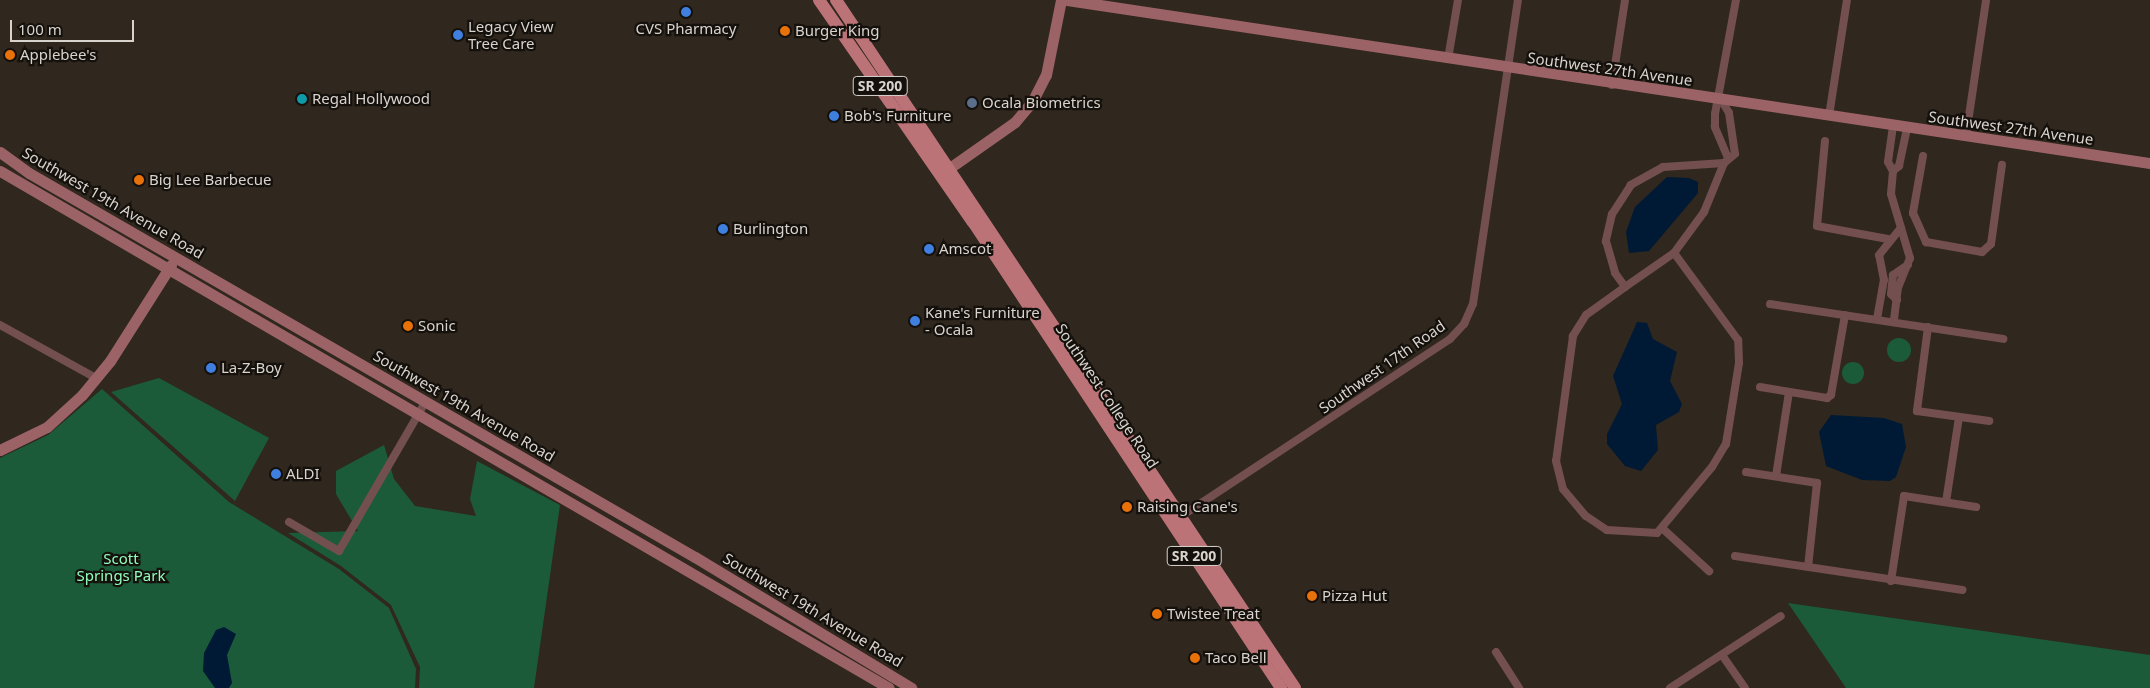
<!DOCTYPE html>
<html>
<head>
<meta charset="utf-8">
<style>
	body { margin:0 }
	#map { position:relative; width:2150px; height:688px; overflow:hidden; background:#30271e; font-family:"Noto Sans",sans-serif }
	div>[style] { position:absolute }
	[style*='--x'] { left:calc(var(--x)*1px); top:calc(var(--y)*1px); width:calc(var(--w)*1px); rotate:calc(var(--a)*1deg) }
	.green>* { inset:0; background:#1c5b39 }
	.round { border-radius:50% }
	.water>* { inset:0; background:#001a35 }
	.street>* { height:8px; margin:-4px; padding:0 4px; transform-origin:4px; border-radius:4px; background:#734f50 }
	.secondary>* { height:11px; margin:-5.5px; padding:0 5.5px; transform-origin:5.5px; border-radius:5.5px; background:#9c6366 }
	.primary>* { height:12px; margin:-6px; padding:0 6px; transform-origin:6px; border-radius:6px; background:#bc7377 }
	.dots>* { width:14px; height:14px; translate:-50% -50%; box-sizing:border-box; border:2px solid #14100c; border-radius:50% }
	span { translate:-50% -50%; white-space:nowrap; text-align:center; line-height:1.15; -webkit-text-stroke:4.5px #14100c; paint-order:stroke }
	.shield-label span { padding:1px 4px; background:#14100c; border:1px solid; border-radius:4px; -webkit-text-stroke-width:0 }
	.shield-label { font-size:14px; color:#d9d3cd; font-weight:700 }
	.poi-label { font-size:15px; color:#d9d3cd }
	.left { translate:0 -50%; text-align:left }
	.street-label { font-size:15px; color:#d9d3cd }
	.park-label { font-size:15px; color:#90febb }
	.scale { position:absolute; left:10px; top:20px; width:124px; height:22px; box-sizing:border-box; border:2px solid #d9d3cd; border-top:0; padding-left:6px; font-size:15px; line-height:18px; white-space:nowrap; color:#d9d3cd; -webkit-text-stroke:4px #14100c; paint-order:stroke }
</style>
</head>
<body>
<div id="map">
	<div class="green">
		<div class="round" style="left:1887px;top:338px;width:24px;height:24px"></div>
		<div class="round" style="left:1842px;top:362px;width:22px;height:22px"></div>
		<div style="clip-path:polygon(159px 378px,269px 438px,235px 501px,111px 392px)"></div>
		<div style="clip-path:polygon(102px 389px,229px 502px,339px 569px,389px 608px,416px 669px,415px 688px,0 688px,0 458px,48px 435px)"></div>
		<div style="clip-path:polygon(384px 445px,394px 479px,415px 506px,476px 516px,470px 499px,477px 461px,560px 505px,534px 688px,419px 688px,420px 667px,391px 605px,341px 566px,288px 533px,358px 531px,336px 494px,336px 471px)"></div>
		<div style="clip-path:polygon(1788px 603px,2150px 655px,2150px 688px,1846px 688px)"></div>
	</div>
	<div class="water">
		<div style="clip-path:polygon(1667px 177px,1689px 178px,1698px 182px,1698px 193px,1649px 251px,1629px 253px,1626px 232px,1635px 207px)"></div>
		<div style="clip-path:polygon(1637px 322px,1647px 323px,1653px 339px,1677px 352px,1670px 381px,1682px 404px,1679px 412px,1656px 425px,1658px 450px,1641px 471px,1625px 466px,1607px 444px,1607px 434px,1622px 404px,1613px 376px)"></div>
		<div style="clip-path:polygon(1831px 415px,1884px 418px,1902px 424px,1906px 447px,1896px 477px,1890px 481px,1862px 480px,1826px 466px,1819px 432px)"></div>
		<div style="clip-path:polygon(224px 627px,236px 634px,227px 655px,232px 683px,229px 688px,215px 688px,203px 671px,204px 653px,216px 630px)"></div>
	</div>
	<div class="street">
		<div style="--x:1448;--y:59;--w:60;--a:-80.4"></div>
		<div style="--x:1612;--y:85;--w:86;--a:-81.3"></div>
		<div style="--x:1721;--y:100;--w:15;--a:58"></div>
		<div style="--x:1729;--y:113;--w:41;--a:81.7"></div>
		<div style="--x:1735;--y:154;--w:14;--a:141"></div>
		<div style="--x:1724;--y:163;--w:61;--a:176.2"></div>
		<div style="--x:1663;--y:167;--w:37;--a:151"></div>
		<div style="--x:1631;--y:185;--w:35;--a:123"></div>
		<div style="--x:1612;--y:214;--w:28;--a:103"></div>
		<div style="--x:1606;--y:241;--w:33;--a:74"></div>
		<div style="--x:1615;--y:273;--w:17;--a:54"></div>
		<div style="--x:1625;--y:287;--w:48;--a:144.3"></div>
		<div style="--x:1586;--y:315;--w:25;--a:122"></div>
		<div style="--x:1573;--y:336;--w:126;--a:97.7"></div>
		<div style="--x:1556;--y:461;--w:29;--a:76"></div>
		<div style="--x:1563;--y:489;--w:35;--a:50"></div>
		<div style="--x:1586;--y:516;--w:25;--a:34"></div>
		<div style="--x:1607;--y:530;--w:50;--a:3.4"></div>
		<div style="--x:1657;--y:533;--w:86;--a:-50.2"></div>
		<div style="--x:1712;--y:467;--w:27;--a:-59"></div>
		<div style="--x:1726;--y:444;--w:82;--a:-80.9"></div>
		<div style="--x:1739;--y:363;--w:23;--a:-92"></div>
		<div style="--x:1738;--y:340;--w:108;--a:-126.3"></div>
		<div style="--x:1674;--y:253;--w:51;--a:-53.8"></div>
		<div style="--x:1704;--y:212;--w:53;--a:-67.8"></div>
		<div style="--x:1829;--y:116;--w:117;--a:-81.2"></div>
		<div style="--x:1893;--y:126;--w:36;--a:98"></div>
		<div style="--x:1888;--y:162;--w:10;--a:61"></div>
		<div style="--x:1893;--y:171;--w:8;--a:-40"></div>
		<div style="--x:1899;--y:166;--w:40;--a:-78"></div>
		<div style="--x:1966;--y:136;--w:137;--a:-81.6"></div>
		<div style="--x:1825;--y:141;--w:85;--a:95.4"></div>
		<div style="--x:1817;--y:226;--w:72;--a:10.4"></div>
		<div style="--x:1923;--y:156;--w:58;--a:100"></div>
		<div style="--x:1913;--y:213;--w:32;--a:66"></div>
		<div style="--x:1926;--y:242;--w:57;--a:10.1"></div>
		<div style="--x:1982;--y:252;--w:12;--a:-42"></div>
		<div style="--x:1991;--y:244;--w:80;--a:-82.1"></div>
		<div style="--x:1728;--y:158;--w:34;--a:-113"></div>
		<div style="--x:1715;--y:127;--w:13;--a:-90"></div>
		<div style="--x:1715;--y:114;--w:116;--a:-79.6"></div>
		<div style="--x:1893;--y:171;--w:23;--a:95"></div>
		<div style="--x:1891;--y:194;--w:67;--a:73.5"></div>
		<div style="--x:1910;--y:258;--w:31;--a:112"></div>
		<div style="--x:1898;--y:287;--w:35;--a:97"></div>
		<div style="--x:1625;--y:287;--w:60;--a:-34.8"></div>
		<div style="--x:1897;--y:300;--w:8;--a:-135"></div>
		<div style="--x:1891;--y:294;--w:19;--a:-84"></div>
		<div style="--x:1893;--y:275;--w:18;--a:-34"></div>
		<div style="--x:1770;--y:304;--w:236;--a:8.5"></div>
		<div style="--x:1877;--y:319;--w:40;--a:-80"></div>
		<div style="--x:1884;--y:280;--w:25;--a:-101"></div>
		<div style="--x:1879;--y:255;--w:35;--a:-51"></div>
		<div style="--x:0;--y:325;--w:110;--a:28.9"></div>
		<div style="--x:1928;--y:327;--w:85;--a:97.5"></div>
		<div style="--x:1917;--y:411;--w:73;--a:7.9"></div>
		<div style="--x:1760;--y:387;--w:68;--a:9.3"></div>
		<div style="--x:1827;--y:398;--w:5;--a:-37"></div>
		<div style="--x:1831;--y:395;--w:81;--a:-80.1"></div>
		<div style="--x:1746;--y:472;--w:72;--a:8.8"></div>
		<div style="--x:1817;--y:483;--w:84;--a:96.1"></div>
		<div style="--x:1776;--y:476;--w:85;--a:-81.2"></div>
		<div style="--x:1946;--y:502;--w:86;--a:-81.3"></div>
		<div style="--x:1177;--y:519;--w:327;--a:-33.4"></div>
		<div style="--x:1450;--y:339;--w:21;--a:-47"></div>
		<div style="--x:1464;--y:324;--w:22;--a:-66"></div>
		<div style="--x:1473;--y:304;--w:307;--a:-81.6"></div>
		<div style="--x:289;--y:522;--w:58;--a:30.1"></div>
		<div style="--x:339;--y:551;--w:173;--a:-59.9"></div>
		<div style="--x:1662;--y:528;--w:64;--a:42.5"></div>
		<div style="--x:1735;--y:556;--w:230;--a:8.5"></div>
		<div style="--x:1891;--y:581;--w:86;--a:-81.3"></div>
		<div style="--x:1904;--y:496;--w:73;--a:8.7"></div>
		<div style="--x:1496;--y:652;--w:43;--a:57.4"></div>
		<div style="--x:1722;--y:655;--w:40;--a:55.1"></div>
		<div style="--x:1670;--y:688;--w:132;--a:-33"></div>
	</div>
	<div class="secondary">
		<div style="--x:1067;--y:0;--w:1095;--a:8.56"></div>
		<div style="--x:0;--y:152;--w:36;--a:36"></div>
		<div style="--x:29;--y:173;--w:769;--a:29.97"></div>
		<div style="--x:695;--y:557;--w:253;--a:31.2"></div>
		<div style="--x:0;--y:171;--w:1028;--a:30.18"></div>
		<div style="--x:941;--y:174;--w:90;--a:-35.1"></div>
		<div style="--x:1015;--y:122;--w:26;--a:-50"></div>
		<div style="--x:1032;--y:102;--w:30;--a:-63"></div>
		<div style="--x:1046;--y:75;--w:76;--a:-78.7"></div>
		<div style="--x:0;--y:450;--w:52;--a:-26.1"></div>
		<div style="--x:47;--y:427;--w:47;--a:-42.4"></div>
		<div style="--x:82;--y:395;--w:44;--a:-50.5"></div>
		<div style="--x:110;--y:361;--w:114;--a:-57.6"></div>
	</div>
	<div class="primary">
		<div style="--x:819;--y:0;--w:270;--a:55.3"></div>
		<div style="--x:973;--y:222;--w:559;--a:56.54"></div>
		<div style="--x:836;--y:0;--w:827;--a:56.29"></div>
	</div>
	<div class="dots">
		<div style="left:686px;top:12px;background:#3f7fe0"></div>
		<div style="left:785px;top:31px;background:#e8710a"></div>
		<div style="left:458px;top:35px;background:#3f7fe0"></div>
		<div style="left:10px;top:55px;background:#e8710a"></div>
		<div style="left:302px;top:99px;background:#0f9aa8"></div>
		<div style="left:972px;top:103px;background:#5c6f8a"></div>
		<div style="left:834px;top:116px;background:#3f7fe0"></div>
		<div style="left:139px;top:180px;background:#e8710a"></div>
		<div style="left:723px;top:229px;background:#3f7fe0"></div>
		<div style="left:929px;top:249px;background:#3f7fe0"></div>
		<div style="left:915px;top:321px;background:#3f7fe0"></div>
		<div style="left:408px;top:326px;background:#e8710a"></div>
		<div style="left:211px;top:368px;background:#3f7fe0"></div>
		<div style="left:276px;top:474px;background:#3f7fe0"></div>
		<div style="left:1127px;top:507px;background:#e8710a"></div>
		<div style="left:1312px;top:596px;background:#e8710a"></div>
		<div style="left:1157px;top:614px;background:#e8710a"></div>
		<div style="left:1195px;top:658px;background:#e8710a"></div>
	</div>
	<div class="shield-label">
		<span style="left:880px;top:86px">SR 200</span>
		<span style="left:1194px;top:556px">SR 200</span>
	</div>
	<div class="poi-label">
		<span class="left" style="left:468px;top:35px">Legacy View<br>Tree Care</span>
		<span style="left:686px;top:29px">CVS Pharmacy</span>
		<span class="left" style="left:795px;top:31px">Burger King</span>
		<span class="left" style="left:20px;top:55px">Applebee's</span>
		<span class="left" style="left:312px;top:99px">Regal Hollywood</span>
		<span class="left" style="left:982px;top:103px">Ocala Biometrics</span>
		<span class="left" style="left:844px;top:116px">Bob's Furniture</span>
		<span class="left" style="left:149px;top:180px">Big Lee Barbecue</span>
		<span class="left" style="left:733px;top:229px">Burlington</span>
		<span class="left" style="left:939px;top:249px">Amscot</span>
		<span class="left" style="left:925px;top:321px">Kane's Furniture<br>- Ocala</span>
		<span class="left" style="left:418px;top:326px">Sonic</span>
		<span class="left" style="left:221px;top:368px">La-Z-Boy</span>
		<span class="left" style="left:286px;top:474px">ALDI</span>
		<span class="left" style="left:1137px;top:507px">Raising Cane's</span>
		<span class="left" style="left:1322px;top:596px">Pizza Hut</span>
		<span class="left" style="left:1167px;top:614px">Twistee Treat</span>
		<span class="left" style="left:1205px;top:658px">Taco Bell</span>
	</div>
	<div class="street-label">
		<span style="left:1610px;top:69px;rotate:8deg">Southwest 27th Avenue</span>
		<span style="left:2011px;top:128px;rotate:8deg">Southwest 27th Avenue</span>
		<span style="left:113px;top:203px;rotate:30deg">Southwest 19th Avenue Road</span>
		<span style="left:1382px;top:367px;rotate:-35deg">Southwest 17th Road</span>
		<span style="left:1107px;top:396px;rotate:56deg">Southwest College Road</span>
		<span style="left:464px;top:406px;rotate:30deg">Southwest 19th Avenue Road</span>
		<span style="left:813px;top:610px;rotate:31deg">Southwest 19th Avenue Road</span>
	</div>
	<div class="park-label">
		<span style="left:121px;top:567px">Scott<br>Springs Park</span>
	</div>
	<div class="scale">100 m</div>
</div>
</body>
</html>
